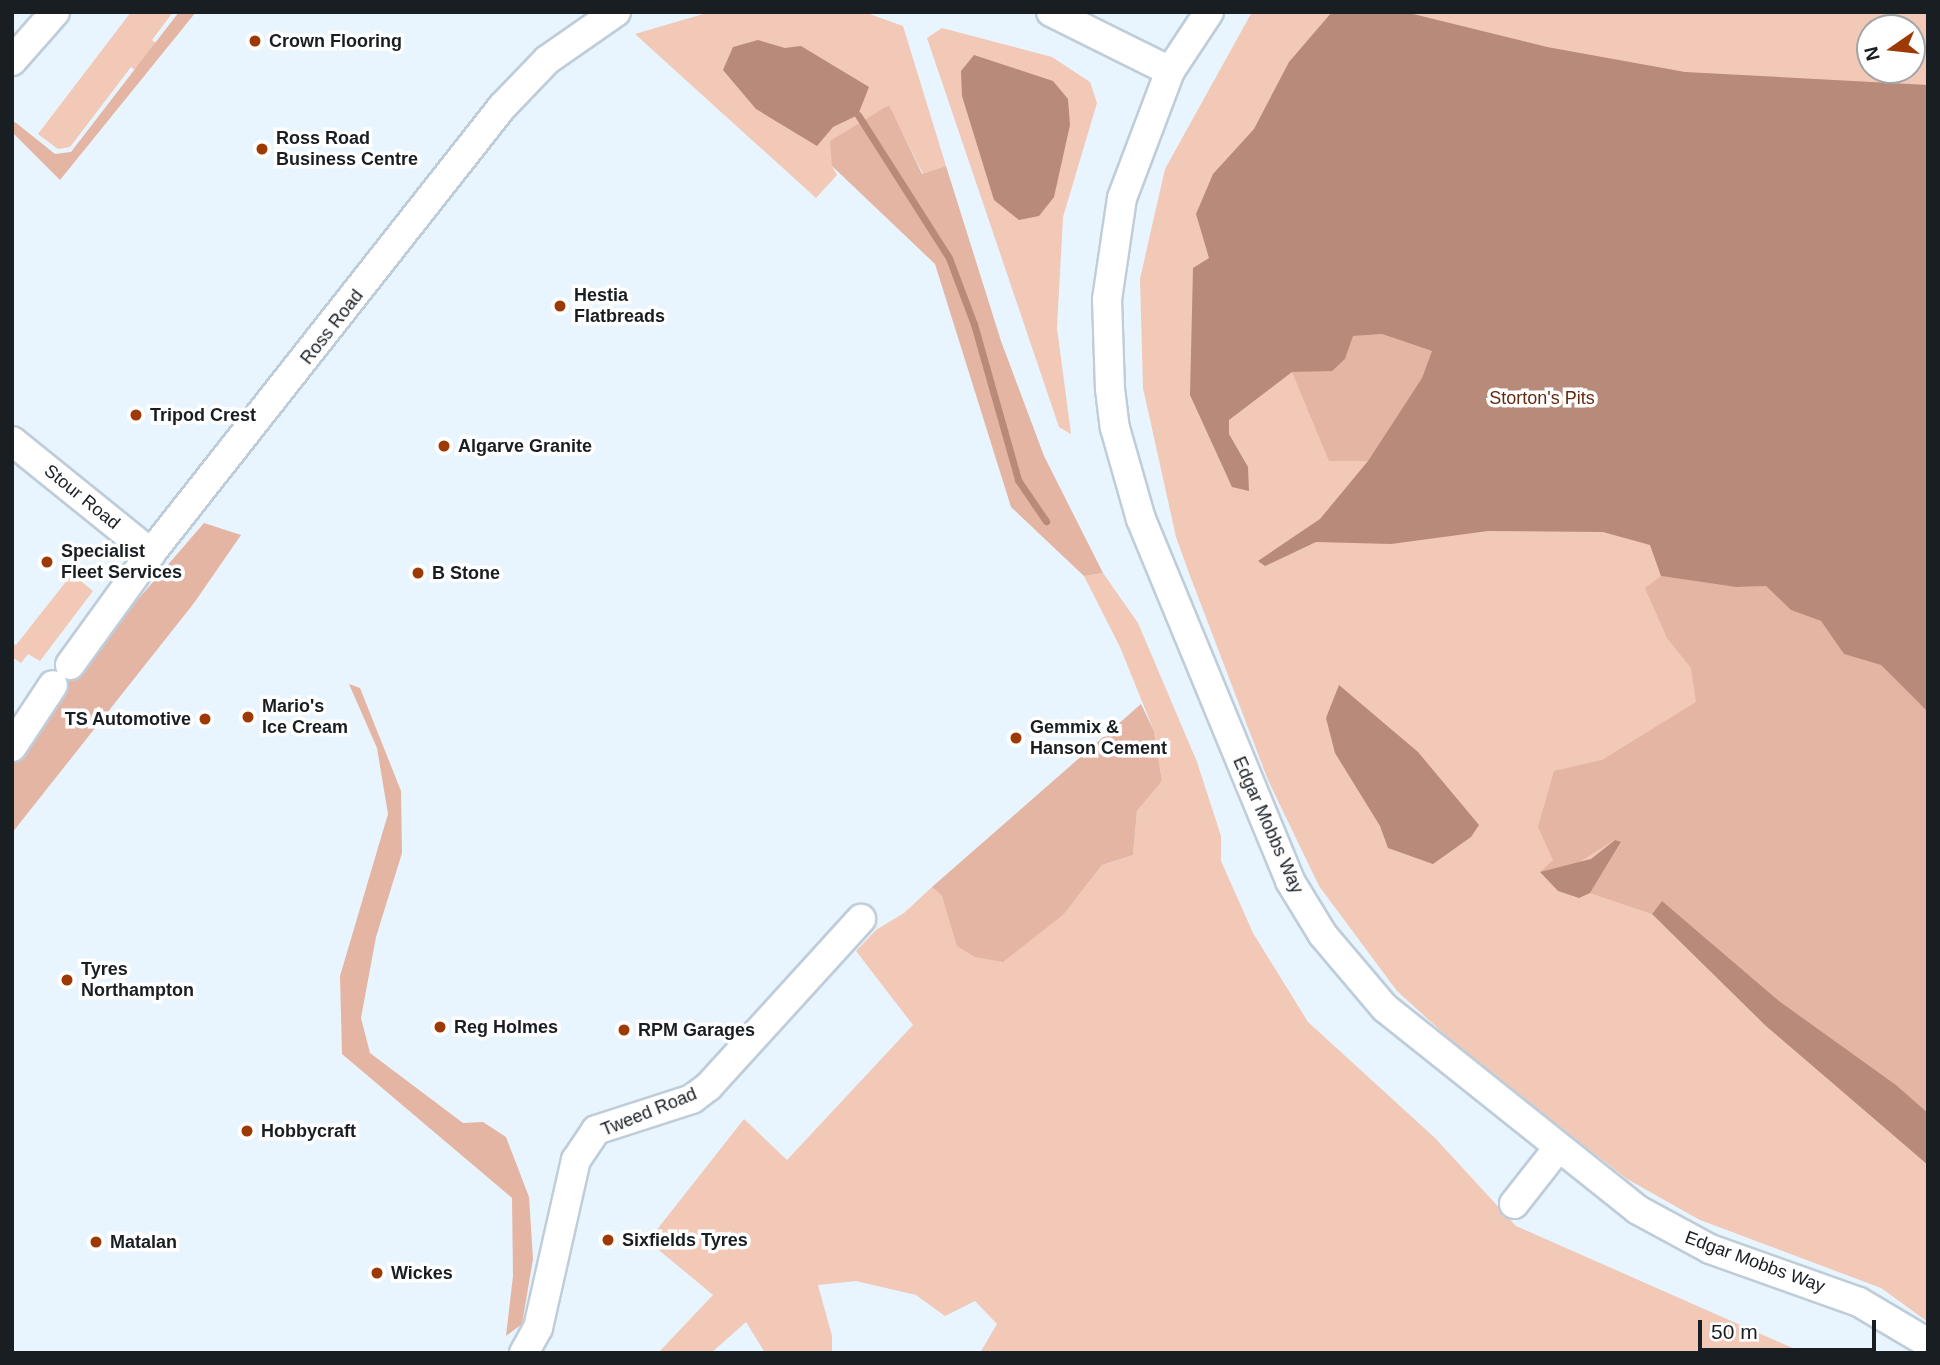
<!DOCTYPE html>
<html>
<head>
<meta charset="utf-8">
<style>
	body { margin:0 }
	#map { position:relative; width:1940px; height:1365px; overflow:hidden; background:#e8f4fe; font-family:Arial,sans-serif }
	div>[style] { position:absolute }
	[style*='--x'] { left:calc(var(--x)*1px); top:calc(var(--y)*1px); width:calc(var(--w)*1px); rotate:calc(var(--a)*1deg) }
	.green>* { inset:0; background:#f2c8b7 }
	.forest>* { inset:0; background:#e4b5a3 }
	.water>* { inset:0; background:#b78a79 }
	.stream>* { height:7px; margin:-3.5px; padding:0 3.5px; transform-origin:3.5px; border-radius:3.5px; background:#b78a79 }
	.roads { filter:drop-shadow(2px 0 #bfcdd9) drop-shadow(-2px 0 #bfcdd9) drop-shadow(0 2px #bfcdd9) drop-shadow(0 -2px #bfcdd9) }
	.minor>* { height:28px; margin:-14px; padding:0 14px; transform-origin:14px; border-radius:14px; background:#fff }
	.dots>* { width:19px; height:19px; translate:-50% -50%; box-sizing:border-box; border:4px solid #fff; border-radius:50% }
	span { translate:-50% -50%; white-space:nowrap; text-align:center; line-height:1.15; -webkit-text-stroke:7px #fff; paint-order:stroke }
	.poi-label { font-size:18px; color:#191e23; font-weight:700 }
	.left { translate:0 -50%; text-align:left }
	.right { translate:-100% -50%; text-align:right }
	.street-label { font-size:18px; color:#191e23 }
	.park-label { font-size:18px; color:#622810 }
	.frame { position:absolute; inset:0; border:14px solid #191e23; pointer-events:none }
	.north { position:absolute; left:1856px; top:14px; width:70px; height:70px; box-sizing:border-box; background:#fff; border:2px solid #a3a5a7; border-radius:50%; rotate:256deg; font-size:19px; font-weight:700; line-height:28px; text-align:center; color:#191e23 }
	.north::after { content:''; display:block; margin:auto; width:24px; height:32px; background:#9d3902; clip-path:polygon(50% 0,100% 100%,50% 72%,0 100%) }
	.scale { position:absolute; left:1698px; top:1320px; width:178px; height:32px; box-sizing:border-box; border:4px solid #191e23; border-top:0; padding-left:9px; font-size:21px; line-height:24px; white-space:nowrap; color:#191e23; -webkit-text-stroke:5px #fff; paint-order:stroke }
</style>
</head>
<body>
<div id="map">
	<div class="green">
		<div style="clip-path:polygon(131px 12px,173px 12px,152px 40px,156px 43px,135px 70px,131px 67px,70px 147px,58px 149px,38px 134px)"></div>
		<div style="clip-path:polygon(710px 12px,864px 12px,903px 26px,946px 166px,923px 174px,888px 105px,832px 166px,837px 175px,816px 198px,635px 34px)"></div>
		<div style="clip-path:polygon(evenodd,1252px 12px,1928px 12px,1928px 1322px,1881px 1288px,1700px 1220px,1627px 1179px,1465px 1053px,1397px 991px,1319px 886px,1268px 780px,1189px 573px,1176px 537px,1143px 388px,1140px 279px,1165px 169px,1252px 12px,1870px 28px,1912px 28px,1912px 70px,1870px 70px,1870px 28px)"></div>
		<div style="clip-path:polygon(942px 28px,1052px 57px,1090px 82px,1097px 103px,1063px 217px,1057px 328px,1071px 434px,1059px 427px,927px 38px)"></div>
		<div style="clip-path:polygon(1103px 573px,1138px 623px,1197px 762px,1221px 836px,1221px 861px,1253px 933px,1308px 1022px,1435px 1138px,1516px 1226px,1804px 1353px,980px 1353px,997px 1324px,975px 1301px,945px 1316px,916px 1295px,856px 1281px,818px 1285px,832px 1336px,832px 1353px,765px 1353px,746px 1322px,711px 1353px,658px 1353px,713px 1295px,648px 1241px,744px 1119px,787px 1160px,913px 1025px,856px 951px,876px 930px,904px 913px,932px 887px,942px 896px,950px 918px,1041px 929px,1064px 914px,1102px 865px,1133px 855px,1137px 811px,1162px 781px,1154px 731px,1120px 647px,1084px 576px)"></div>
		<div style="clip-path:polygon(72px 574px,93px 591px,40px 661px,28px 654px,21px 663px,12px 657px,12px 643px,16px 645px)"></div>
	</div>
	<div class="forest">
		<div style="clip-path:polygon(179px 12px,196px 12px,60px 180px,12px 132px,12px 125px,15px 122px,55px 154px,71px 152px)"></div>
		<div style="clip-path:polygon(889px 105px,922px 174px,946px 166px,1001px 341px,1044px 456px,1103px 573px,1084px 576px,1011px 507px,935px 264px,832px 166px,830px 141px)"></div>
		<div style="clip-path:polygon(1382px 334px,1432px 351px,1422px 378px,1368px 461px,1329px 461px,1292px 372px,1332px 370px,1345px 359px,1353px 336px)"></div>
		<div style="clip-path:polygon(204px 523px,241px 535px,194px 603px,12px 833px,12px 762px,76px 671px)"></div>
		<div style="clip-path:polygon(1661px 576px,1736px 587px,1766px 586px,1791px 610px,1821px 621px,1844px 654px,1881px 665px,1928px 712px,1928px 1113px,1896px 1085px,1779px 1001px,1662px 901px,1652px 914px,1590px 893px,1621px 843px,1614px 840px,1572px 867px,1540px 872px,1553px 860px,1538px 827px,1554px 771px,1602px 760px,1696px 702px,1691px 668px,1667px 638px,1645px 588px)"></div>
		<div style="clip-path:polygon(349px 684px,360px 688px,401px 791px,402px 853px,376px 937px,361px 1018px,370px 1053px,463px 1123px,483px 1122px,506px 1137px,529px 1197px,533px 1259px,522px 1324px,506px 1336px,513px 1276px,512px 1198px,342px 1054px,340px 976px,388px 814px,377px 748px)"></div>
		<div style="clip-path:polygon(1141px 704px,1154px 731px,1162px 781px,1137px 811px,1133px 855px,1102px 865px,1064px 914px,1003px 962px,975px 957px,957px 946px,942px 896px,932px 887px)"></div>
	</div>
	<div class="water">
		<div style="clip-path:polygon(1332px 12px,1405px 12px,1547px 47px,1685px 72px,1928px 85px,1928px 712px,1881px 665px,1844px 654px,1821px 621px,1791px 610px,1766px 586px,1736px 587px,1661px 576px,1650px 545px,1603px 532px,1488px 531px,1391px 544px,1316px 542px,1265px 566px,1258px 561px,1320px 519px,1368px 461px,1422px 378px,1432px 351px,1382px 334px,1353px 336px,1345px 359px,1332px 371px,1292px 372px,1229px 420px,1229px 434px,1248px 467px,1249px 491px,1232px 487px,1190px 395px,1193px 268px,1209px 258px,1196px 214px,1213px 174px,1254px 129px,1289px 62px)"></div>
		<div style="clip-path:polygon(758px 40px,785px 48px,801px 46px,869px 87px,858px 115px,833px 127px,817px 146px,756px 109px,723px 70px,733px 47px)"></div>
		<div style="clip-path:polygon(974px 55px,1053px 81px,1068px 99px,1070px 125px,1054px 197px,1039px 216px,1019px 220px,994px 200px,962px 96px,961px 71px)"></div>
		<div style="clip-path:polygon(1339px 685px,1418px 752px,1479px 825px,1471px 837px,1433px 864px,1388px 848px,1380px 826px,1335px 753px,1326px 718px)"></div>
		<div style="clip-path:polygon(1615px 840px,1621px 842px,1590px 893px,1579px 898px,1558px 891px,1540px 872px,1591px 859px)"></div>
		<div style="clip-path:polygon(1662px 901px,1779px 1001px,1896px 1085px,1928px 1113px,1928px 1165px,1766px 1026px,1652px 914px)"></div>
	</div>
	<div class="stream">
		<div style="--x:858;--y:115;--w:169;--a:57.5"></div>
		<div style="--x:949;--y:258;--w:71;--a:69.3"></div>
		<div style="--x:974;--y:324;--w:162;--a:74.2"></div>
		<div style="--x:1018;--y:480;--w:50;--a:55.7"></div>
	</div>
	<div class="roads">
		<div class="minor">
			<div style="--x:1051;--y:12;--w:133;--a:26.4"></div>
			<div style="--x:1209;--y:12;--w:71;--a:123.5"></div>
			<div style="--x:1170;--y:71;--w:136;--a:110.7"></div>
			<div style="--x:1122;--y:198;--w:102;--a:98.4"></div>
			<div style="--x:1107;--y:299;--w:90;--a:88.1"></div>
			<div style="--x:1110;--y:389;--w:39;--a:83"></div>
			<div style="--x:1115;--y:428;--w:95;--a:74.1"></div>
			<div style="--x:1141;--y:519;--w:391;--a:67.6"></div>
			<div style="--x:1290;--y:881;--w:63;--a:58.6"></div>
			<div style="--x:1323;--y:935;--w:96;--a:49.7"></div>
			<div style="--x:1385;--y:1008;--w:324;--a:38.6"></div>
			<div style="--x:1638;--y:1210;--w:82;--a:28.4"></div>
			<div style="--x:1710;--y:1249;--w:158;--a:19.6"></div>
			<div style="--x:1859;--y:1302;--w:80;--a:30.7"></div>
			<div style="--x:12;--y:61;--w:65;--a:-48.7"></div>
			<div style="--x:12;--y:441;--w:179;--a:38.9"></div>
			<div style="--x:70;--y:665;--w:138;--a:-54.1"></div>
			<div style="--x:151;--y:553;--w:568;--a:-51.8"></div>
			<div style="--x:502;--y:107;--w:65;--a:-46.2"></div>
			<div style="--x:547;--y:60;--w:84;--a:-34.8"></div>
			<div style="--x:12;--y:747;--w:74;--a:-56.5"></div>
			<div style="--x:1514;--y:1204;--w:71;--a:-51.8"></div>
			<div style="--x:524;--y:1353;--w:29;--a:-61"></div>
			<div style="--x:538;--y:1328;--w:172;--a:-77.3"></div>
			<div style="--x:576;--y:1160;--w:36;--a:-56"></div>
			<div style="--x:596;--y:1130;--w:101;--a:-17.9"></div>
			<div style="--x:692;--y:1099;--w:21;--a:-37"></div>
			<div style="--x:709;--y:1086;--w:226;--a:-47.7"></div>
		</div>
	</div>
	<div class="dots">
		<div style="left:255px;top:41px;background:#9d3902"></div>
		<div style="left:262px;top:149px;background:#9d3902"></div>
		<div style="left:560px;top:306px;background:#9d3902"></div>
		<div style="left:136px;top:415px;background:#9d3902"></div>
		<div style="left:444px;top:446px;background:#9d3902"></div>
		<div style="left:47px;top:562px;background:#9d3902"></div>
		<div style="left:418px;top:573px;background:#9d3902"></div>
		<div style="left:248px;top:717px;background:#9d3902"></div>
		<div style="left:205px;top:719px;background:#9d3902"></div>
		<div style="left:1016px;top:738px;background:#9d3902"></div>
		<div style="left:67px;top:980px;background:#9d3902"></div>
		<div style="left:440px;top:1027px;background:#9d3902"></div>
		<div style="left:624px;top:1030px;background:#9d3902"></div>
		<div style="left:247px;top:1131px;background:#9d3902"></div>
		<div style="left:608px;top:1240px;background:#9d3902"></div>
		<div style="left:96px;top:1242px;background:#9d3902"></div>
		<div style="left:377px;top:1273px;background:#9d3902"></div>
	</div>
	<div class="poi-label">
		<span class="left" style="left:269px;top:41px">Crown Flooring</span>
		<span class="left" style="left:276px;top:149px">Ross Road<br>Business Centre</span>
		<span class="left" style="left:574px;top:306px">Hestia<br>Flatbreads</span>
		<span class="left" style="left:150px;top:415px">Tripod Crest</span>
		<span class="left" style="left:458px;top:446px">Algarve Granite</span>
		<span class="left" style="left:61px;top:562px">Specialist<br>Fleet Services</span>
		<span class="left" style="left:432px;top:573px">B Stone</span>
		<span class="left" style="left:262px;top:717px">Mario's<br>Ice Cream</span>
		<span class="right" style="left:191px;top:719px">TS Automotive</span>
		<span class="left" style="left:1030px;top:738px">Gemmix &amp;<br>Hanson Cement</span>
		<span class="left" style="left:81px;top:980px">Tyres<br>Northampton</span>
		<span class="left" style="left:454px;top:1027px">Reg Holmes</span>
		<span class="left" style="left:638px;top:1030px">RPM Garages</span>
		<span class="left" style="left:261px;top:1131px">Hobbycraft</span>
		<span class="left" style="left:622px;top:1240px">Sixfields Tyres</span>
		<span class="left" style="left:110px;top:1242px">Matalan</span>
		<span class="left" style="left:391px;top:1273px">Wickes</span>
	</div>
	<div class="street-label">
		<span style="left:332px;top:327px;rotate:-52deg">Ross Road</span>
		<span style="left:82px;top:497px;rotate:39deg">Stour Road</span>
		<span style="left:1268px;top:825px;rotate:66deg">Edgar Mobbs Way</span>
		<span style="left:649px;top:1112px;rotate:-22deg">Tweed Road</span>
		<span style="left:1755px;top:1262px;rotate:20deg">Edgar Mobbs Way</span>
	</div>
	<div class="park-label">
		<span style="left:1542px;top:398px">Storton's Pits</span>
	</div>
	<div class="frame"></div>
	<div class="north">N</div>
	<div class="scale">50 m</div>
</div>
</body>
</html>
